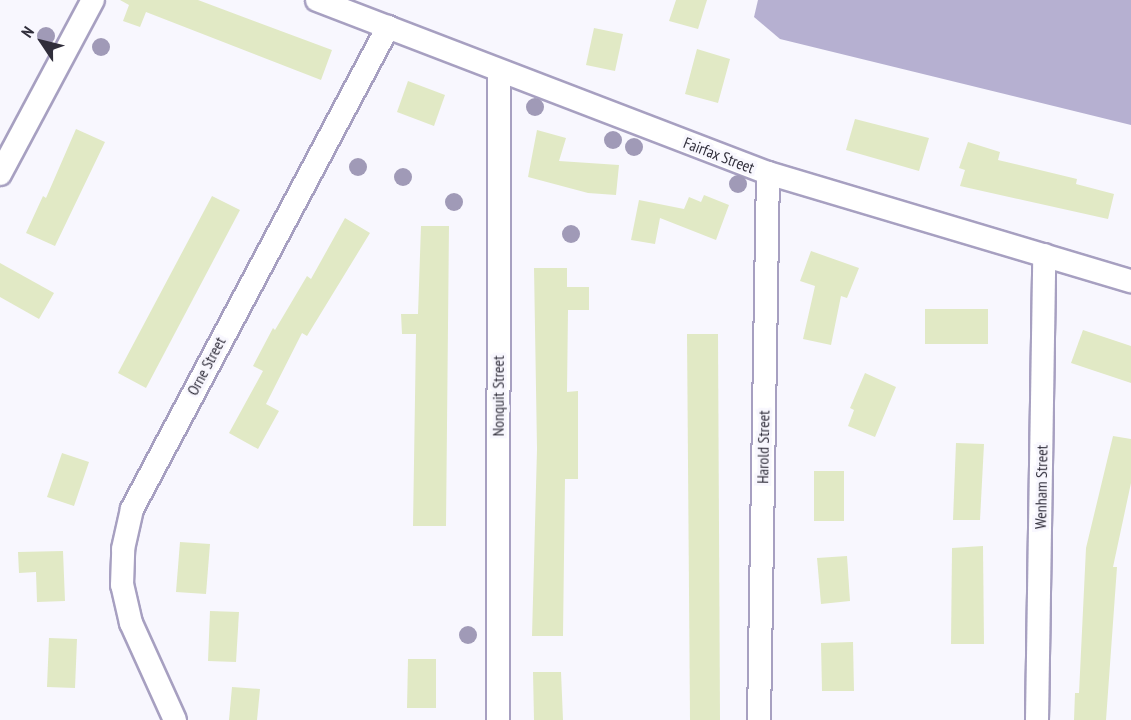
<!DOCTYPE html>
<html>
<head>
<meta charset="utf-8">
<style>
	body { margin:0 }
	#map { position:relative; width:1131px; height:720px; overflow:hidden; background:#f8f7fe; font-family:"PT Sans Narrow",sans-serif }
	div>[style] { position:absolute }
	[style*='--x'] { left:calc(var(--x)*1px); top:calc(var(--y)*1px); width:calc(var(--w)*1px); rotate:calc(var(--a)*1deg) }
	.forest>* { inset:0; background:#b6b0d1 }
	.building>* { inset:0; background:#e1e9c5 }
	.roads { filter:drop-shadow(2px 0 #a7a0c1) drop-shadow(-2px 0 #a7a0c1) drop-shadow(0 2px #a7a0c1) drop-shadow(0 -2px #a7a0c1) }
	.minor>* { height:22px; margin:-11px; padding:0 11px; transform-origin:11px; border-radius:11px; background:#fff }
	.trees>* { width:18px; height:18px; margin:-9px; border-radius:50%; background:#a09ab7 }
	span { translate:-50% -50%; white-space:nowrap; text-align:center; line-height:1.15; -webkit-text-stroke:6px #f8f7fe; paint-order:stroke }
	.street-label { font-size:16px; color:#302e3b }
	.north { position:absolute; left:12px; top:12px; width:60px; height:60px; -webkit-text-stroke:4px #f8f7fe; paint-order:stroke; rotate:305deg; font-size:16px; font-weight:700; line-height:24px; text-align:center; color:#302e3b }
	.north::after { content:''; display:block; margin:auto; width:21px; height:27px; background:#302e3b; clip-path:polygon(50% 0,100% 100%,50% 72%,0 100%) }
</style>
</head>
<body>
<div id="map">
	<div class="forest">
		<div style="clip-path:polygon(758px 0,1131px 0,1131px 125px,780px 39px,754px 17px)"></div>
	</div>
	<div class="building">
		<div style="clip-path:polygon(120px 0,198px 0,332px 50px,321px 80px,146px 12px,140px 27px,123px 21px,129px 5px)"></div>
		<div style="clip-path:polygon(676px 0,707px 0,698px 29px,669px 21px)"></div>
		<div style="clip-path:polygon(594px 28px,623px 34px,615px 71px,586px 65px)"></div>
		<div style="clip-path:polygon(697px 49px,730px 59px,718px 103px,685px 94px)"></div>
		<div style="clip-path:polygon(408px 81px,445px 95px,434px 126px,397px 112px)"></div>
		<div style="clip-path:polygon(855px 119px,929px 138px,919px 171px,846px 150px)"></div>
		<div style="clip-path:polygon(76px 129px,105px 142px,55px 246px,26px 233px,43px 196px,46px 198px)"></div>
		<div style="clip-path:polygon(537px 130px,566px 138px,559px 161px,619px 165px,616px 195px,588px 193px,528px 177px)"></div>
		<div style="clip-path:polygon(968px 142px,1000px 152px,998px 160px,1077px 179px,1076px 184px,1114px 194px,1108px 219px,960px 186px,965px 170px,959px 168px)"></div>
		<div style="clip-path:polygon(704px 195px,729px 205px,716px 240px,660px 218px,655px 244px,631px 240px,639px 200px,684px 209px,689px 197px,701px 202px)"></div>
		<div style="clip-path:polygon(212px 196px,240px 210px,146px 388px,118px 373px)"></div>
		<div style="clip-path:polygon(345px 218px,370px 233px,307px 336px,302px 333px,266px 404px,279px 411px,258px 449px,229px 433px,263px 371px,253px 366px,273px 328px,275px 330px,307px 276px,311px 279px)"></div>
		<div style="clip-path:polygon(421px 226px,449px 226px,446px 526px,413px 526px,416px 334px,402px 334px,401px 314px,418px 314px)"></div>
		<div style="clip-path:polygon(811px 251px,859px 268px,847px 298px,841px 296px,831px 345px,803px 339px,815px 286px,800px 281px)"></div>
		<div style="clip-path:polygon(0 263px,54px 293px,39px 319px,0 297px)"></div>
		<div style="clip-path:polygon(534px 268px,567px 268px,567px 287px,589px 287px,589px 310px,568px 310px,567px 392px,578px 391px,578px 479px,565px 479px,563px 636px,532px 636px,537px 449px)"></div>
		<div style="clip-path:polygon(925px 309px,988px 309px,988px 344px,925px 344px)"></div>
		<div style="clip-path:polygon(1083px 330px,1131px 346px,1131px 383px,1071px 363px)"></div>
		<div style="clip-path:polygon(687px 334px,718px 334px,720px 720px,690px 720px)"></div>
		<div style="clip-path:polygon(865px 373px,896px 387px,875px 437px,848px 426px,854px 410px,850px 408px)"></div>
		<div style="clip-path:polygon(1113px 436px,1131px 439px,1131px 483px,1113px 567px,1117px 567px,1106px 720px,1074px 720px,1075px 693px,1079px 693px,1086px 548px)"></div>
		<div style="clip-path:polygon(956px 443px,984px 444px,980px 520px,953px 520px)"></div>
		<div style="clip-path:polygon(62px 453px,89px 462px,74px 506px,47px 497px)"></div>
		<div style="clip-path:polygon(814px 471px,844px 471px,844px 521px,814px 521px)"></div>
		<div style="clip-path:polygon(180px 542px,210px 544px,206px 594px,176px 592px)"></div>
		<div style="clip-path:polygon(983px 546px,984px 644px,951px 644px,952px 548px)"></div>
		<div style="clip-path:polygon(63px 551px,65px 601px,37px 602px,36px 572px,19px 573px,18px 552px)"></div>
		<div style="clip-path:polygon(847px 556px,850px 601px,821px 604px,817px 558px)"></div>
		<div style="clip-path:polygon(210px 611px,239px 612px,236px 662px,208px 661px)"></div>
		<div style="clip-path:polygon(49px 638px,77px 639px,75px 688px,47px 687px)"></div>
		<div style="clip-path:polygon(853px 642px,854px 691px,822px 691px,821px 643px)"></div>
		<div style="clip-path:polygon(408px 659px,436px 659px,436px 708px,407px 708px)"></div>
		<div style="clip-path:polygon(533px 672px,561px 672px,563px 720px,534px 720px)"></div>
		<div style="clip-path:polygon(232px 687px,260px 689px,257px 720px,229px 720px)"></div>
	</div>
	<div class="roads">
		<div class="minor">
			<div style="--x:317;--y:0;--w:483;--a:21"></div>
			<div style="--x:768;--y:173;--w:379;--a:16.6"></div>
			<div style="--x:0;--y:174;--w:197;--a:-61.9"></div>
			<div style="--x:175;--y:720;--w:107;--a:-114.4"></div>
			<div style="--x:131;--y:623;--w:39;--a:-103"></div>
			<div style="--x:122;--y:585;--w:36;--a:-88"></div>
			<div style="--x:123;--y:549;--w:41;--a:-77.3"></div>
			<div style="--x:132;--y:509;--w:546;--a:-62.03"></div>
			<div style="--x:498;--y:720;--w:649;--a:-89.91"></div>
			<div style="--x:759;--y:720;--w:547;--a:-89.06"></div>
			<div style="--x:1037;--y:720;--w:465;--a:-89.1"></div>
		</div>
	</div>
	<div class="trees">
		<div style="left:46px;top:36px"></div>
		<div style="left:101px;top:47px"></div>
		<div style="left:535px;top:107px"></div>
		<div style="left:613px;top:140px"></div>
		<div style="left:634px;top:147px"></div>
		<div style="left:358px;top:167px"></div>
		<div style="left:403px;top:177px"></div>
		<div style="left:738px;top:184px"></div>
		<div style="left:454px;top:202px"></div>
		<div style="left:571px;top:234px"></div>
		<div style="left:468px;top:635px"></div>
	</div>
	<div class="street-label">
		<span style="left:719px;top:155px;rotate:21deg">Fairfax Street</span>
		<span style="left:206px;top:366px;rotate:-62deg">Orne Street</span>
		<span style="left:498px;top:396px;rotate:-90deg">Nonquit Street</span>
		<span style="left:763px;top:447px;rotate:-89deg">Harold Street</span>
		<span style="left:1041px;top:487px;rotate:-89deg">Wenham Street</span>
	</div>
	<div class="north">N</div>
</div>
</body>
</html>
